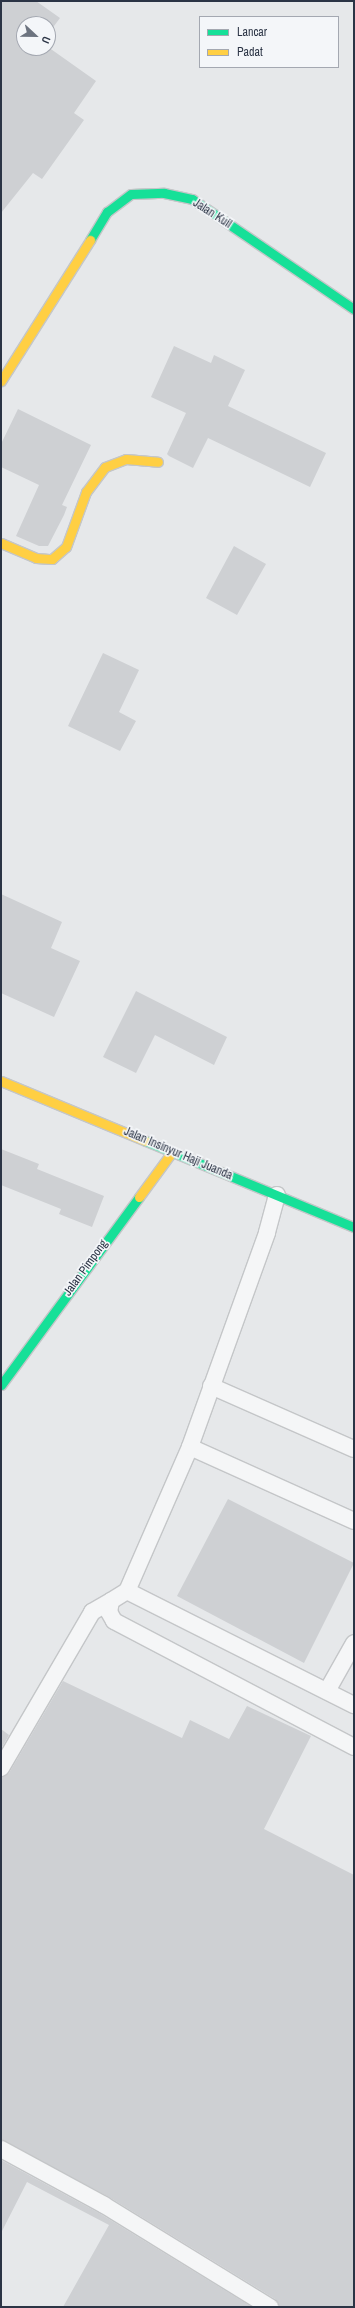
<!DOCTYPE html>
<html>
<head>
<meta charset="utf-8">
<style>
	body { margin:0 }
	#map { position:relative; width:355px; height:2308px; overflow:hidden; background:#e6e8ea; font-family:"Archivo Narrow",sans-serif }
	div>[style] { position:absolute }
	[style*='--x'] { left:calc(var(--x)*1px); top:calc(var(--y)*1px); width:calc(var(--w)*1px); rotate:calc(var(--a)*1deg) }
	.building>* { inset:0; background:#ced0d3 }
	.roads { filter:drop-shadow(1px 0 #c4c6c8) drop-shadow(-1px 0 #c4c6c8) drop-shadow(0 1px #c4c6c8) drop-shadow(0 -1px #c4c6c8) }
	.lane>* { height:16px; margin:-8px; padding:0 8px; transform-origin:8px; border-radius:8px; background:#f5f6f7 }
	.fast>* { height:9px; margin:-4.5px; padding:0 4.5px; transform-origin:4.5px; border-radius:4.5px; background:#16e098 }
	.slow>* { height:9px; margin:-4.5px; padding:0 4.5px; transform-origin:4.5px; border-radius:4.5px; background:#ffcf43 }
	span { translate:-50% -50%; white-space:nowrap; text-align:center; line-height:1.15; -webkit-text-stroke:3.5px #f4f6f9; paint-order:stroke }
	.street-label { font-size:12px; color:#2b3445 }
	.frame { position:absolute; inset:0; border:2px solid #2b3445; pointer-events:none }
	.legend { position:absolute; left:199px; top:16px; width:140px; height:52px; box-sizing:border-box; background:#f4f6f9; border:1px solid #a4a8b1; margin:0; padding:5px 7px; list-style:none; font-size:12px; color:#2b3445 }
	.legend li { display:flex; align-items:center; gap:8px; height:20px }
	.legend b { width:20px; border:1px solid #a4a8b1 }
	.north { position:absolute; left:16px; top:16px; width:40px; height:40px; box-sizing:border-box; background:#f4f6f9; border:1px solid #a4a8b1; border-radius:50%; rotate:112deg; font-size:11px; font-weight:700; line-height:16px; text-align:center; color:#2b3445 }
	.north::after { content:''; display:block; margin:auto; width:14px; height:18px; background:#6c737f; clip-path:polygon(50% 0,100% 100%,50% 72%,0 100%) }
</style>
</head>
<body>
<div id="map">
	<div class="building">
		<div style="clip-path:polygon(1px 1px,36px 1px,60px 18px,48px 34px,48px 24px,24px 24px,24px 48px,48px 47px,96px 81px,74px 113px,84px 120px,42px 179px,33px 173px,1px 213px)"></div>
		<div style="clip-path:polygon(174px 346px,211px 363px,214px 355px,245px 370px,228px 406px,326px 453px,310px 487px,208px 438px,193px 468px,169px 456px,167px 454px,186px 413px,151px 397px)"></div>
		<div style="clip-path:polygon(18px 409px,91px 445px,62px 505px,67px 507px,64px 515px,48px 546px,39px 546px,16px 536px,39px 485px,1px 467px,1px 444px)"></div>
		<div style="clip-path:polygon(234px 546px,266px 564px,237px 615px,206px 598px)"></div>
		<div style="clip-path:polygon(103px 653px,139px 670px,119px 712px,136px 721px,120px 751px,68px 726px)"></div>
		<div style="clip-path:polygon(1px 894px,62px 922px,51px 948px,80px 961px,54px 1017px,1px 993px)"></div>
		<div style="clip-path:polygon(136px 991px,227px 1037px,214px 1065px,155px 1035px,136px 1073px,103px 1057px)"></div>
		<div style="clip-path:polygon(1px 1149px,39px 1164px,37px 1169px,104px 1196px,92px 1227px,59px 1214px,61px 1209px,1px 1185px)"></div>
		<div style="clip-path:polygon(228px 1499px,354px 1563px,304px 1663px,177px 1596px)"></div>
		<div style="clip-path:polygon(63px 1681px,182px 1738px,190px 1720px,229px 1739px,247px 1706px,311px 1736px,264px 1829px,354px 1875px,354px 2307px,279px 2307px,275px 2299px,109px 2197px,1px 2140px,1px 1777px,9px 1773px)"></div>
		<div style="clip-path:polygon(1px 1729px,9px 1735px,1px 1749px)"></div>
		<div style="clip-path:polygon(1px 2160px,99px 2213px,252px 2307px,63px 2307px,109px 2225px,27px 2182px,1px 2233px)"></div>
	</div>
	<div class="roads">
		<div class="lane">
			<div style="--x:277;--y:1195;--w:39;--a:105"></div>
			<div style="--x:267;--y:1233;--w:227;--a:109.8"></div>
			<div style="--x:190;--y:1447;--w:157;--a:113.6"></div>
			<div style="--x:127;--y:1591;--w:19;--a:148"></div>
			<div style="--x:111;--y:1601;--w:11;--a:100"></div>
			<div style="--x:109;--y:1612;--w:10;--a:61"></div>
			<div style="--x:114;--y:1621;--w:271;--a:27.7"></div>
			<div style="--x:211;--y:1386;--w:156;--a:23.8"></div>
			<div style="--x:190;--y:1447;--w:180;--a:24.3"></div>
			<div style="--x:127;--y:1591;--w:254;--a:26.7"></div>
			<div style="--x:327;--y:1691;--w:55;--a:-60.6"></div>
			<div style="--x:1;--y:1768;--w:181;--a:-59.7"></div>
			<div style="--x:92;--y:1612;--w:22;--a:-30"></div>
			<div style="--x:1;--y:2149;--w:117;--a:28.5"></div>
			<div style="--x:104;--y:2205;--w:195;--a:31.6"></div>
		</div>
		<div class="fast">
			<div style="--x:90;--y:240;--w:33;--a:-59"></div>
			<div style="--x:107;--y:212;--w:30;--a:-37"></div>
			<div style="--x:131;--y:194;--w:33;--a:-2"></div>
			<div style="--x:164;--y:193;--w:29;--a:12"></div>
			<div style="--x:192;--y:199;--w:196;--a:34.2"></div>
			<div style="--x:146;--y:1141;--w:225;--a:22.5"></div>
			<div style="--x:1;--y:1385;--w:233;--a:-53.7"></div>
		</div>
		<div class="slow">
			<div style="--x:1;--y:381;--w:167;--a:-57.7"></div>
			<div style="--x:1;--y:543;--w:38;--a:23"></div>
			<div style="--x:36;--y:558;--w:16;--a:4"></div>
			<div style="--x:52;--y:559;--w:18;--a:-41"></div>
			<div style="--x:66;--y:547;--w:59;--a:-70"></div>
			<div style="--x:86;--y:492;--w:31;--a:-53"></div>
			<div style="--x:105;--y:467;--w:22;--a:-21"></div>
			<div style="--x:126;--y:459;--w:32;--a:5"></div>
			<div style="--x:1;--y:1081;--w:157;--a:22.5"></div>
			<div style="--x:139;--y:1197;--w:56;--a:-53.7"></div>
		</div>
	</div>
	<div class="street-label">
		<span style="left:212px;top:214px;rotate:33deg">Jalan Kuil</span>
		<span style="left:178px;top:1154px;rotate:23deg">Jalan Insinyur Haji Juanda</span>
		<span style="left:86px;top:1268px;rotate:-54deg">Jalan Pimpong</span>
	</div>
	<div class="frame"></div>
	<ul class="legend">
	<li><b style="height:5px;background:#16e098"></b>Lancar</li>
	<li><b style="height:5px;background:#ffcf43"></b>Padat</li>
	</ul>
	<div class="north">U</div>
</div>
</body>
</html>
